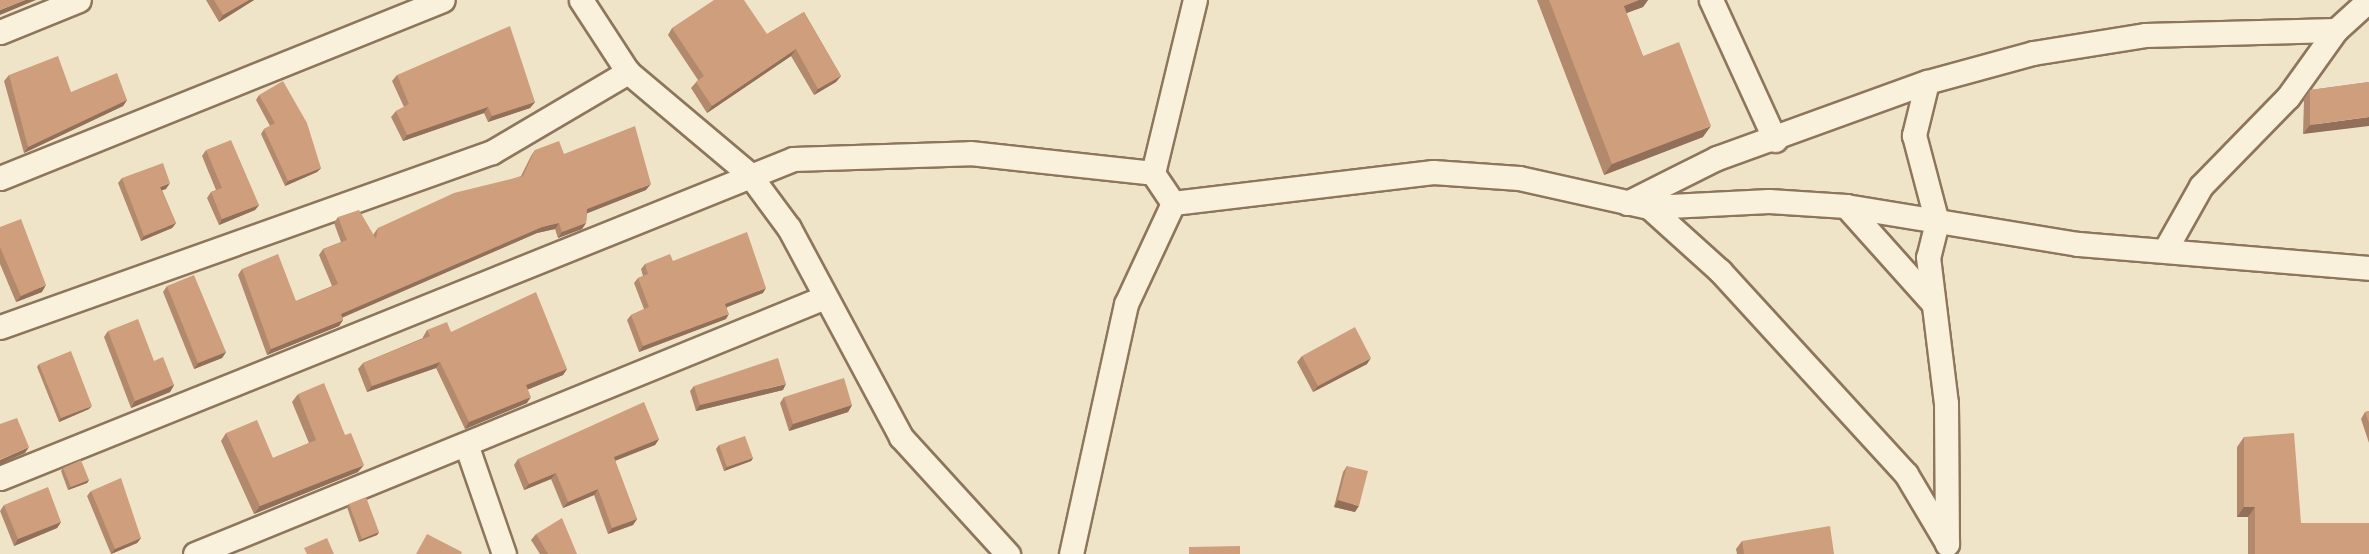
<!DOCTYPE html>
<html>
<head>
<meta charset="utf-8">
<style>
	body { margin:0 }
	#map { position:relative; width:2369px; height:554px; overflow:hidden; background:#f0e4c8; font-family:"Libre Baskerville",serif }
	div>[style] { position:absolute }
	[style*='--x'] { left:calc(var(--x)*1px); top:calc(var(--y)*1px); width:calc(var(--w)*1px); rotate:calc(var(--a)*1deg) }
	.roads { filter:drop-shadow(2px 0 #8d765c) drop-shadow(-2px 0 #8d765c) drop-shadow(0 2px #8d765c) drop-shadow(0 -2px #8d765c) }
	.street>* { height:23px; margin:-11.5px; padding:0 11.5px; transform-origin:11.5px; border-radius:11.5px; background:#faf1dc }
	.wall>* { inset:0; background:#b2896c }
	.shaded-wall>* { inset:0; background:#916f58 }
	.building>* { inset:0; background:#cf9f7d }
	span { translate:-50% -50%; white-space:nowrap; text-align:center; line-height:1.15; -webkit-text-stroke:5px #f7eed8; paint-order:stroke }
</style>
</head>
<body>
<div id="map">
	<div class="roads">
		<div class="street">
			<div style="--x:581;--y:0;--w:86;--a:56.9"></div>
			<div style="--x:628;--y:72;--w:158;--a:40.1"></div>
			<div style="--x:749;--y:174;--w:67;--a:53.5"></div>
			<div style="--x:789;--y:228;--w:237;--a:61.8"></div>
			<div style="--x:901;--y:437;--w:159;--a:47.6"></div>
			<div style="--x:1711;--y:0;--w:154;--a:65.4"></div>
			<div style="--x:0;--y:32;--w:85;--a:-22.1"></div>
			<div style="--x:1927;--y:82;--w:55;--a:103.8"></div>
			<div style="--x:1914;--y:135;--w:90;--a:75.2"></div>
			<div style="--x:1937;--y:222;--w:36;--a:104"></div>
			<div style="--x:1928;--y:257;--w:147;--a:83"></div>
			<div style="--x:1946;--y:403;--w:141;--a:89.6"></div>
			<div style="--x:0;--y:178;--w:477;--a:-21.9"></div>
			<div style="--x:1173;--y:203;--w:262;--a:-6.8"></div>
			<div style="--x:1433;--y:172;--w:86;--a:4"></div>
			<div style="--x:1519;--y:178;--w:133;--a:12.6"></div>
			<div style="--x:1649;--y:207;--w:120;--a:-2.9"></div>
			<div style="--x:1769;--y:201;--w:77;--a:3.7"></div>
			<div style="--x:1846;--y:206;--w:235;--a:9.3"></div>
			<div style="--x:2078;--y:244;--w:292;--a:4.7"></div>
			<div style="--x:1627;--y:203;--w:101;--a:-26.6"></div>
			<div style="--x:1717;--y:158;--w:223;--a:-19.9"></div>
			<div style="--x:1927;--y:82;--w:110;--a:-15.3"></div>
			<div style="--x:2033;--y:53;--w:113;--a:-9.1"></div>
			<div style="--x:2145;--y:35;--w:191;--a:-1.5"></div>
			<div style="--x:1846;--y:206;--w:127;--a:48.2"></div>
			<div style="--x:1649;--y:207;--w:96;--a:42"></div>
			<div style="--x:1720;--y:271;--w:275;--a:47.5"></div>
			<div style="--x:1906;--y:474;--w:80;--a:59.3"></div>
			<div style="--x:2165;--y:250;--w:73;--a:-60.6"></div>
			<div style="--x:2201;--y:186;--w:124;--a:-45.7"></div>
			<div style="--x:2288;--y:97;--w:82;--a:-54.4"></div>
			<div style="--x:2336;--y:30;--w:45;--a:-42.3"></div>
			<div style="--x:0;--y:327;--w:522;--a:-19.58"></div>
			<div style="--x:492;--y:152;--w:158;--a:-30.5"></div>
			<div style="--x:467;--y:447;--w:113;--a:70.9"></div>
			<div style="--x:0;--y:478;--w:855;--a:-21.91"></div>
			<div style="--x:793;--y:159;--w:177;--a:-1.9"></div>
			<div style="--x:970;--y:153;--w:184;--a:6.2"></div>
			<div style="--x:195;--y:554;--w:680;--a:-22.19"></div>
			<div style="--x:1071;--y:554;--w:256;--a:-77.6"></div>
			<div style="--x:1126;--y:304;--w:111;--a:-65"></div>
			<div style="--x:1173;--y:203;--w:36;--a:-124"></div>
			<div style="--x:1153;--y:173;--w:178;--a:-76.4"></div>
		</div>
	</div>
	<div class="wall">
		<div style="clip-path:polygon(206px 0,254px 0,219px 22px)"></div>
		<div style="clip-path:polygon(1537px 0,1648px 0,1643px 7px,1626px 13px,1643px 56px,1703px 137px,1604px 175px)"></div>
		<div style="clip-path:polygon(804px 12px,841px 76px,836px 82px,814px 95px,791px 56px,707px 113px,691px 88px,698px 80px,668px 35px,672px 28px,767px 34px)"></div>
		<div style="clip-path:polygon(9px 75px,71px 92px,127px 100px,123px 106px,24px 153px,4px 81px)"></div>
		<div style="clip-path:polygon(397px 75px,535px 102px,530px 108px,488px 122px,484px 113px,403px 141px,391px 117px,396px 111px,404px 107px,392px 81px)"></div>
		<div style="clip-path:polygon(2369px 82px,2303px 134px,2304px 99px,2310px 90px)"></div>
		<div style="clip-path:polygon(259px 95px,321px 168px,317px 172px,285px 186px,261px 134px,264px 129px,270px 126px,256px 100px)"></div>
		<div style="clip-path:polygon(206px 150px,259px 205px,255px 210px,219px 225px,207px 198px,211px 192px,216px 190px,202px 156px)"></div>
		<div style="clip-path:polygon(535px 150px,564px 154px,646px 190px,587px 213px,586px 223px,582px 229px,558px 238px,555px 229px,537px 233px,342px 317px,343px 320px,339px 326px,267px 355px,238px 275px,242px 269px,296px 301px,332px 286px,319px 255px,323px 249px,341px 242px,334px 223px,338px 217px,373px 235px,378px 228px,521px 176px,531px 156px)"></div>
		<div style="clip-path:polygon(122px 178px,166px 189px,162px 190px,176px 223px,172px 228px,141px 241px,118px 183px)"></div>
		<div style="clip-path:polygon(0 227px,42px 292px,16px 302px,0 264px)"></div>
		<div style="clip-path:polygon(673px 261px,763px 293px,727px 307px,726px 319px,639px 352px,627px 320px,631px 315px,644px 309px,634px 283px,638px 278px,643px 276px,641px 269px,645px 264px)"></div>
		<div style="clip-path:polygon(167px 286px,226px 352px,222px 358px,194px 369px,163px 292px)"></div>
		<div style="clip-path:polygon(427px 330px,451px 332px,567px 369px,563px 375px,528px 389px,527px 403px,465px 429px,436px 368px,367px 392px,358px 369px,363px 363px,423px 338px,423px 337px)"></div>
		<div style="clip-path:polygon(108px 331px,154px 361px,174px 385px,170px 392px,131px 408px,104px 337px)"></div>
		<div style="clip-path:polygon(1302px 356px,1367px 364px,1313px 392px,1297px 362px)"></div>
		<div style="clip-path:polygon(39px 364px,89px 409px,59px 422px,37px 367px)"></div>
		<div style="clip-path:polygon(694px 386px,783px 390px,696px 411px,690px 391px)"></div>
		<div style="clip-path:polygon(298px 394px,358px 472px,254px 514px,221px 441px,226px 433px,273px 458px,309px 443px,292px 402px)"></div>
		<div style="clip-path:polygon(784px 397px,852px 405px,848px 412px,789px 431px,780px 403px)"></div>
		<div style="clip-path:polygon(2369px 411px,2369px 443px,2361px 419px,2365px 412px)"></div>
		<div style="clip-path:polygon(2244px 437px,2301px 523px,2369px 554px,2248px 554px,2248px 517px,2237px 517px,2237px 447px)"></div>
		<div style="clip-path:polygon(659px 439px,655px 445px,615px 461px,637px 519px,633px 525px,608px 534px,594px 495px,563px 508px,551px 479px,524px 490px,514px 465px,518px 459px)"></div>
		<div style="clip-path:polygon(719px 445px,753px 458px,751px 461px,724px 471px,716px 449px)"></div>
		<div style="clip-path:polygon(1347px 466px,1355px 512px,1334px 507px,1343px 472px)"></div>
		<div style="clip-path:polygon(63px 468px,89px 480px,87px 483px,68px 490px,61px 471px)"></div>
		<div style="clip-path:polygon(91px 491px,141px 538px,137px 543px,111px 554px,87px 496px)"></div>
		<div style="clip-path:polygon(349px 504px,379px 532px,377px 535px,359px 542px,347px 507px)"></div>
		<div style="clip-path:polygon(4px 505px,61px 522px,57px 528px,14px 546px,0 511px)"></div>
		<div style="clip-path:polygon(536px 534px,577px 554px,540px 554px,531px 540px)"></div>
		<div style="clip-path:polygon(1742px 541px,1834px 554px,1737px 554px,1736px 549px)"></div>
	</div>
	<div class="shaded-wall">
		<div style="clip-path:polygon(25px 0,36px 0,0 15px,0 10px)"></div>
		<div style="clip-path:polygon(249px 0,254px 0,219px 22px,223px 15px)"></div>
		<div style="clip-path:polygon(1639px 0,1648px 0,1643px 7px,1616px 17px,1624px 6px)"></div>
		<div style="clip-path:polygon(796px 49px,791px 56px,707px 113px,712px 106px)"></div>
		<div style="clip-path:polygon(841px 76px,836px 82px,814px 95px,818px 89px)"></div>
		<div style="clip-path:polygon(127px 100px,123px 106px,24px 153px,28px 147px)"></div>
		<div style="clip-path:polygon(535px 102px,530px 108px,488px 122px,492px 116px)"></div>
		<div style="clip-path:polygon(488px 107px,484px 113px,403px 141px,407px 135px)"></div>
		<div style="clip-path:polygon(2369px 117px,2369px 126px,2303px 134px,2310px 125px)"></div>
		<div style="clip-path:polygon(1711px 126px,1703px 137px,1604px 175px,1612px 164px)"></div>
		<div style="clip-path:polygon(321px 168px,317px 172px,285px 186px,288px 181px)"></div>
		<div style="clip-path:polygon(170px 183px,166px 189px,157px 192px,160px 187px)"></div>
		<div style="clip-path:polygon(651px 184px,646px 190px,583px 215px,587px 209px)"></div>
		<div style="clip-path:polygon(259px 205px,255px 210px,219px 225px,222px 219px)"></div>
		<div style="clip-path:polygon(176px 223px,172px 228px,141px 241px,144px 236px)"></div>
		<div style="clip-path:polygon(559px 223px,555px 229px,537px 233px,337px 320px,341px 314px,542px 227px)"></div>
		<div style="clip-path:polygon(586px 223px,582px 229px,558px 238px,562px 232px)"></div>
		<div style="clip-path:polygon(46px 285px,42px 292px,16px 302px,21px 296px)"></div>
		<div style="clip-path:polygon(766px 288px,763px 293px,722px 309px,725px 304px)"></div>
		<div style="clip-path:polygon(729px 314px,726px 319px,639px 352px,643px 346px)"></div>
		<div style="clip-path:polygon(343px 320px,339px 326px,267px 355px,271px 349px)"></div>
		<div style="clip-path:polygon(226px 352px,222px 358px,194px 369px,198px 363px)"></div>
		<div style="clip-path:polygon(1371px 358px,1367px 364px,1313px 392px,1318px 386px)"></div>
		<div style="clip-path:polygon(440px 362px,436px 368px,367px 392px,372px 386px)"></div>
		<div style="clip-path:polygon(567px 369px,563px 375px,522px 392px,526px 385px)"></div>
		<div style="clip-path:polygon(786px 384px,783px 390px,696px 411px,700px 405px)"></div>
		<div style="clip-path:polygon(174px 385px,170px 392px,131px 408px,135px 401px)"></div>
		<div style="clip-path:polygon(531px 397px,527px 403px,465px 429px,469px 422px)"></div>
		<div style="clip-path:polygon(852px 405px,848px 412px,789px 431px,793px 424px)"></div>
		<div style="clip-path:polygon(92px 406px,89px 409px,59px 422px,61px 418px)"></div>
		<div style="clip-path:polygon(659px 439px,655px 445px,609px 463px,614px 457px)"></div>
		<div style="clip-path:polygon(29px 447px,25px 453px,0 464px,0 460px)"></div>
		<div style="clip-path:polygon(753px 458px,751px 461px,724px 471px,727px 467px)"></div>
		<div style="clip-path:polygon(364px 465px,358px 472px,254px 514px,260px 506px)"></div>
		<div style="clip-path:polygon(556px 473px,551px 479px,524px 490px,529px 484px)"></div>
		<div style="clip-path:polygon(89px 480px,87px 483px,68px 490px,71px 487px)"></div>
		<div style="clip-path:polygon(598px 489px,594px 495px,563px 508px,568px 502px)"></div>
		<div style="clip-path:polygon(1338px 500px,1359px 506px,1355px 512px,1334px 507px)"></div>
		<div style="clip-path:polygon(2244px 507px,2255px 507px,2248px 517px,2237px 517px)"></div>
		<div style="clip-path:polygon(637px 519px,633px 525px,608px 534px,612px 528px)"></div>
		<div style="clip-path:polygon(61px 522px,57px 528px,14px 546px,18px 539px)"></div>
		<div style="clip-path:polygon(379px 532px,377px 535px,359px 542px,362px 539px)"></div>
		<div style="clip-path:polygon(141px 538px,137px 543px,111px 554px,115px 549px)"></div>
	</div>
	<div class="building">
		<div style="clip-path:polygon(0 0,25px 0,0 10px)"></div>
		<div style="clip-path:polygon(214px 0,249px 0,223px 15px)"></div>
		<div style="clip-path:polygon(714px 0,744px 0,767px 34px,804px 12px,841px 76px,818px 89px,796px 49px,712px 106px,696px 82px,704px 76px,672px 28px)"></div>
		<div style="clip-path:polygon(1549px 0,1639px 0,1624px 6px,1643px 56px,1679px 42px,1711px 126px,1612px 164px)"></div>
		<div style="clip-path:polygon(510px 26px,535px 102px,492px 116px,488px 107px,407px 135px,396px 111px,409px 104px,397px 75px)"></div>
		<div style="clip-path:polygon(58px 56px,71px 92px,117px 73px,127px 100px,28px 147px,9px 75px)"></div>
		<div style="clip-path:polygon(283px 81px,307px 123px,321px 168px,288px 181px,264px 129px,275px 123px,259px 95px)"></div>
		<div style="clip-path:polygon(2369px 82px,2369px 117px,2310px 125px,2310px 90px)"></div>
		<div style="clip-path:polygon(635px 126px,651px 184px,587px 209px,586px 223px,562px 232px,559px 223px,542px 227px,341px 314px,343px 320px,271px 349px,242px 269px,278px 254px,296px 301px,338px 284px,323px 249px,347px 240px,338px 217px,359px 210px,376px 239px,378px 228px,454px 193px,523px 176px,535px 150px,559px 141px,564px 154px)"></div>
		<div style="clip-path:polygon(231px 140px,259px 205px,222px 219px,211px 192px,222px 188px,206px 150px)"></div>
		<div style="clip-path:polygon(163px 163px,170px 183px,160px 187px,176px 223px,144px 236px,122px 178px)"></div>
		<div style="clip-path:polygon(21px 219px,46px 285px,21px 296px,0 247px,0 227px)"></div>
		<div style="clip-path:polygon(747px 232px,766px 288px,725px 304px,729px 314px,643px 346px,631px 315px,649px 307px,638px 278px,648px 274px,645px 264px,670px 254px,673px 261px)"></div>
		<div style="clip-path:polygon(194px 275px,226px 352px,198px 363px,167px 286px)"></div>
		<div style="clip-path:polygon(536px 292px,567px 369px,526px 385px,531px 397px,469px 422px,440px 362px,372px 386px,363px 363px,430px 336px,427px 330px,447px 322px,451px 332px)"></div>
		<div style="clip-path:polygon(138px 319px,154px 361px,163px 357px,174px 385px,135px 401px,108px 331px)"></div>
		<div style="clip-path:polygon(1355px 327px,1371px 358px,1318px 386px,1302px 356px)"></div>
		<div style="clip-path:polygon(71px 351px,92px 406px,61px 418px,39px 364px)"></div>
		<div style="clip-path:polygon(778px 358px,786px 384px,700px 405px,694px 386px)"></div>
		<div style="clip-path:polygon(844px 378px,852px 405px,793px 424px,784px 397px)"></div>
		<div style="clip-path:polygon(324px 383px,345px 435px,351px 433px,364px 465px,260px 506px,226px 433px,257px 420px,273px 458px,316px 440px,298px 394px)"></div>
		<div style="clip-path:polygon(644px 402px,659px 439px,614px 457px,637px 519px,612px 528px,598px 489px,568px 502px,556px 473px,529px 484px,518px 459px)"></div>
		<div style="clip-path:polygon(2369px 411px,2369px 423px,2365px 412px)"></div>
		<div style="clip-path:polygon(17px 418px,29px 447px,0 460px,0 424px)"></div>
		<div style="clip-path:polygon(2294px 433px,2301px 523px,2369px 523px,2369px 554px,2255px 554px,2255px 507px,2244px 507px,2244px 437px)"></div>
		<div style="clip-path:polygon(745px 436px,753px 458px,727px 467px,719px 445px)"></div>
		<div style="clip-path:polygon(81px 460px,89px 480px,71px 487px,63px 468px)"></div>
		<div style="clip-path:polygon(1347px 466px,1368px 471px,1359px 506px,1338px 500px)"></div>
		<div style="clip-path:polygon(121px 478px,141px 538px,115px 549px,91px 491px)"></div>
		<div style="clip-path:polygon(48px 487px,61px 522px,18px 539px,4px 505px)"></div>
		<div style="clip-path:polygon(366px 497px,379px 532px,362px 539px,349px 504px)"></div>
		<div style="clip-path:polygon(562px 518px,577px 554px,548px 554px,536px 534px)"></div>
		<div style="clip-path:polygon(1830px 526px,1834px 554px,1744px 554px,1742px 541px)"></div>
		<div style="clip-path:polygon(427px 534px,462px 552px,461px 554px,416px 554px)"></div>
		<div style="clip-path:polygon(327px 538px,334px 554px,307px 554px,304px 548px)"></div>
		<div style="clip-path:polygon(1240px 546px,1240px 554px,1189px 554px,1189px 547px)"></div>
	</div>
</div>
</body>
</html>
